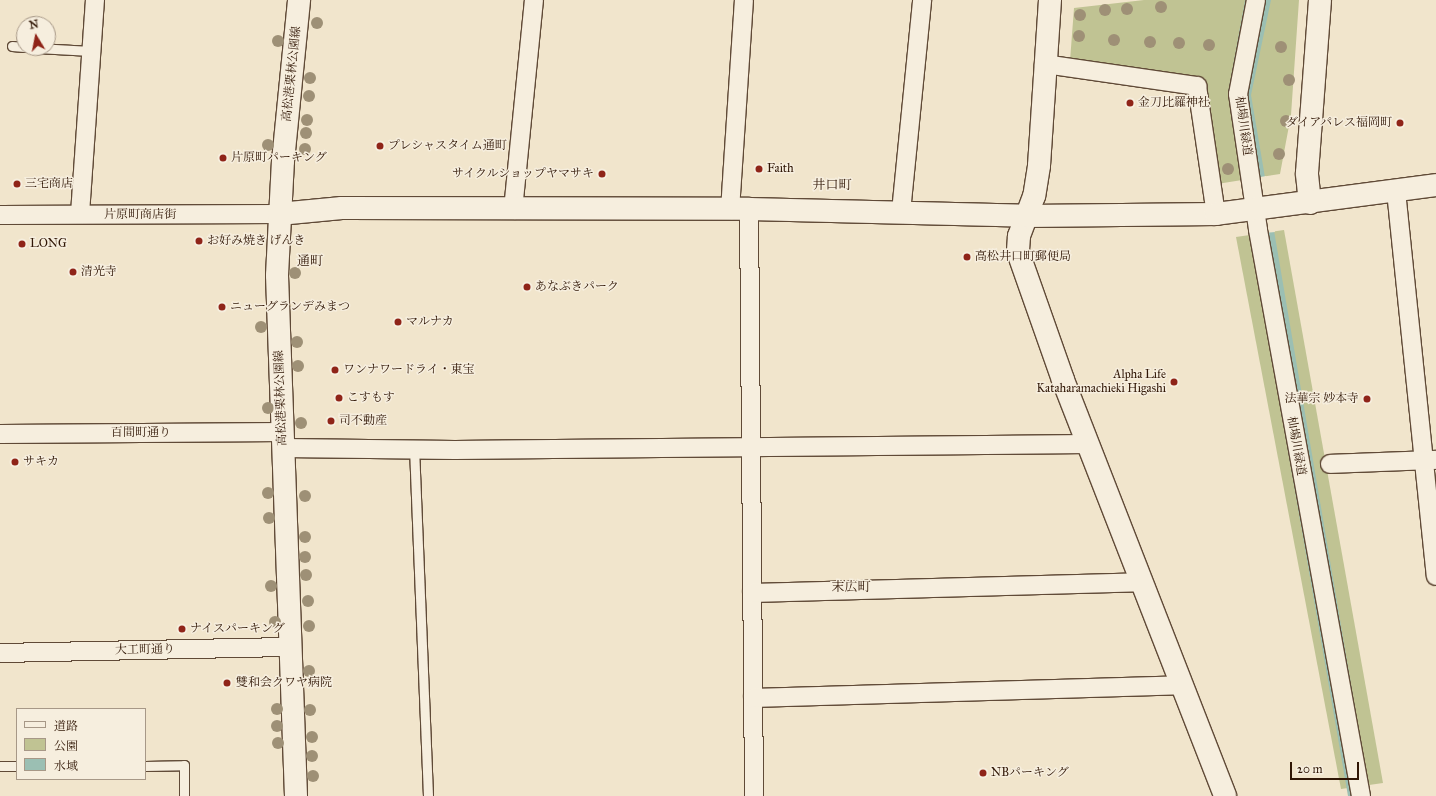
<!DOCTYPE html>
<html>
<head>
<meta charset="utf-8">
<style>
	body { margin:0 }
	#map { position:relative; width:1436px; height:796px; overflow:hidden; background:#f1e5cc; font-family:"IM FELL Great Primer","Noto Serif JP",serif }
	div>[style] { position:absolute }
	[style*='--x'] { left:calc(var(--x)*1px); top:calc(var(--y)*1px); width:calc(var(--w)*1px); rotate:calc(var(--a)*1deg) }
	.green>* { inset:0; background:#c0c393 }
	.water>* { inset:0; background:#9bbfb3 }
	.pier>* { inset:0; background:#f1e5cc }
	.roads { filter:drop-shadow(1px 0 #604a37) drop-shadow(-1px 0 #604a37) drop-shadow(0 1px #604a37) drop-shadow(0 -1px #604a37) }
	.lane>* { height:9px; margin:-4.5px; padding:0 4.5px; transform-origin:4.5px; border-radius:4.5px; background:#f6eede }
	.street>* { height:18px; margin:-9px; padding:0 9px; transform-origin:9px; border-radius:9px; background:#f6eede }
	.secondary>* { height:22px; margin:-11px; padding:0 11px; transform-origin:11px; border-radius:11px; background:#f6eede }
	.trees>* { width:12px; height:12px; margin:-6px; border-radius:50%; background:#9e9076 }
	.dots>* { width:11px; height:11px; translate:-50% -50%; box-sizing:border-box; border:2px solid #f6eede; border-radius:50% }
	span { translate:-50% -50%; white-space:nowrap; text-align:center; line-height:1.15; -webkit-text-stroke:3px #f6eede; paint-order:stroke }
	.street-label { font-size:12px; color:#301605 }
	.poi-label { font-size:12px; color:#301605 }
	.left { translate:0 -50%; text-align:left }
	.right { translate:-100% -50%; text-align:right }
	.neighbourhood-label { font-size:13px; color:#301605 }
	.legend { position:absolute; left:16px; top:708px; width:130px; height:72px; box-sizing:border-box; background:#f6eede; border:1px solid #a79887; margin:0; padding:5px 7px; list-style:none; font-size:12px; color:#301605 }
	.legend li { display:flex; align-items:center; gap:8px; height:20px }
	.legend b { width:20px; border:1px solid #a79887 }
	.north { position:absolute; left:16px; top:16px; width:40px; height:40px; box-sizing:border-box; background:#f6eede; border:1px solid #a79887; border-radius:50%; rotate:350deg; font-size:11px; font-weight:700; line-height:16px; text-align:center; color:#301605 }
	.north::after { content:''; display:block; margin:auto; width:14px; height:18px; background:#8f2418; clip-path:polygon(50% 0,100% 100%,50% 72%,0 100%) }
	.scale { position:absolute; left:1290px; top:762px; width:69px; height:18px; box-sizing:border-box; border:2px solid #301605; border-top:0; padding-left:5px; font-size:12px; line-height:14px; white-space:nowrap; color:#301605; -webkit-text-stroke:3px #f6eede; paint-order:stroke }
</style>
</head>
<body>
<div id="map">
	<div class="green">
		<div style="clip-path:polygon(1144px 0,1299px 0,1291px 115px,1280px 174px,1217px 184px,1200px 80px,1070px 61px,1074px 8px)"></div>
		<div style="clip-path:polygon(1284px 230px,1383px 783px,1341px 789px,1236px 237px)"></div>
	</div>
	<div class="water">
		<div style="clip-path:polygon(1245px 0,1271px 0,1251px 95px,1370px 796px,1348px 796px,1241px 181px,1228px 93px)"></div>
	</div>
	<div class="pier">
		<div style="clip-path:polygon(1266px 176px,1275px 232px,1248px 235px,1239px 181px)"></div>
	</div>
	<div class="roads">
		<div class="lane">
			<div style="--x:12;--y:46;--w:12;--a:5"></div>
			<div style="--x:37;--y:48;--w:54;--a:3.2"></div>
			<div style="--x:414;--y:447;--w:349;--a:87.7"></div>
			<div style="--x:0;--y:766;--w:17;--a:0"></div>
			<div style="--x:145;--y:766;--w:39;--a:-1"></div>
			<div style="--x:184;--y:765;--w:31;--a:90"></div>
		</div>
		<div class="street">
			<div style="--x:1256;--y:0;--w:96;--a:100.8"></div>
			<div style="--x:1238;--y:94;--w:137;--a:81.6"></div>
			<div style="--x:1258;--y:230;--w:575;--a:79.69"></div>
			<div style="--x:1044;--y:64;--w:155;--a:8.2"></div>
			<div style="--x:1197;--y:86;--w:129;--a:81.6"></div>
			<div style="--x:1396;--y:191;--w:387;--a:84.1"></div>
			<div style="--x:749;--y:209;--w:587;--a:89.51"></div>
			<div style="--x:513;--y:210;--w:211;--a:-84.3"></div>
			<div style="--x:730;--y:210;--w:210;--a:-86.2"></div>
			<div style="--x:901;--y:212;--w:213;--a:-84.3"></div>
			<div style="--x:80;--y:214;--w:215;--a:-86"></div>
			<div style="--x:0;--y:215;--w:279;--a:-0.2"></div>
			<div style="--x:0;--y:434;--w:283;--a:-0.4"></div>
			<div style="--x:283;--y:448;--w:172;--a:0.7"></div>
			<div style="--x:455;--y:450;--w:633;--a:-0.54"></div>
			<div style="--x:1330;--y:464;--w:106;--a:-2.2"></div>
			<div style="--x:752;--y:593;--w:389;--a:-1.6"></div>
			<div style="--x:0;--y:653;--w:289;--a:-1.2"></div>
			<div style="--x:753;--y:698;--w:428;--a:-1.7"></div>
		</div>
		<div class="secondary">
			<div style="--x:1050;--y:0;--w:166;--a:93.8"></div>
			<div style="--x:1039;--y:166;--w:30;--a:99"></div>
			<div style="--x:1034;--y:196;--w:43;--a:110.6"></div>
			<div style="--x:1019;--y:236;--w:16;--a:94"></div>
			<div style="--x:1018;--y:252;--w:136;--a:70.6"></div>
			<div style="--x:1063;--y:380;--w:446;--a:68.7"></div>
			<div style="--x:1310;--y:203;--w:30;--a:-96"></div>
			<div style="--x:1307;--y:173;--w:173;--a:-85.7"></div>
			<div style="--x:279;--y:214;--w:63;--a:-5.4"></div>
			<div style="--x:342;--y:208;--w:407;--a:0.1"></div>
			<div style="--x:749;--y:209;--w:278;--a:1.4"></div>
			<div style="--x:1027;--y:216;--w:189;--a:-0.6"></div>
			<div style="--x:1216;--y:214;--w:222;--a:-7.5"></div>
			<div style="--x:296;--y:796;--w:521;--a:-92.09"></div>
			<div style="--x:277;--y:275;--w:114;--a:-87"></div>
			<div style="--x:283;--y:161;--w:162;--a:-84.3"></div>
		</div>
	</div>
	<div class="trees">
		<div style="left:1161px;top:7px"></div>
		<div style="left:1127px;top:9px"></div>
		<div style="left:1105px;top:10px"></div>
		<div style="left:1080px;top:15px"></div>
		<div style="left:317px;top:23px"></div>
		<div style="left:1079px;top:36px"></div>
		<div style="left:1114px;top:40px"></div>
		<div style="left:278px;top:41px"></div>
		<div style="left:1150px;top:42px"></div>
		<div style="left:1179px;top:43px"></div>
		<div style="left:1209px;top:45px"></div>
		<div style="left:1281px;top:47px"></div>
		<div style="left:310px;top:78px"></div>
		<div style="left:1289px;top:80px"></div>
		<div style="left:309px;top:96px"></div>
		<div style="left:307px;top:120px"></div>
		<div style="left:1286px;top:121px"></div>
		<div style="left:306px;top:133px"></div>
		<div style="left:268px;top:145px"></div>
		<div style="left:305px;top:149px"></div>
		<div style="left:1279px;top:154px"></div>
		<div style="left:1228px;top:169px"></div>
		<div style="left:295px;top:273px"></div>
		<div style="left:261px;top:327px"></div>
		<div style="left:297px;top:342px"></div>
		<div style="left:298px;top:366px"></div>
		<div style="left:268px;top:408px"></div>
		<div style="left:301px;top:423px"></div>
		<div style="left:268px;top:493px"></div>
		<div style="left:305px;top:496px"></div>
		<div style="left:269px;top:518px"></div>
		<div style="left:305px;top:537px"></div>
		<div style="left:305px;top:557px"></div>
		<div style="left:306px;top:575px"></div>
		<div style="left:271px;top:586px"></div>
		<div style="left:308px;top:601px"></div>
		<div style="left:275px;top:622px"></div>
		<div style="left:309px;top:626px"></div>
		<div style="left:309px;top:671px"></div>
		<div style="left:277px;top:709px"></div>
		<div style="left:310px;top:710px"></div>
		<div style="left:277px;top:726px"></div>
		<div style="left:312px;top:737px"></div>
		<div style="left:278px;top:743px"></div>
		<div style="left:312px;top:756px"></div>
		<div style="left:313px;top:776px"></div>
	</div>
	<div class="dots">
		<div style="left:1130px;top:103px;background:#8f2418"></div>
		<div style="left:1400px;top:123px;background:#8f2418"></div>
		<div style="left:380px;top:146px;background:#8f2418"></div>
		<div style="left:223px;top:158px;background:#8f2418"></div>
		<div style="left:759px;top:169px;background:#8f2418"></div>
		<div style="left:602px;top:174px;background:#8f2418"></div>
		<div style="left:17px;top:184px;background:#8f2418"></div>
		<div style="left:199px;top:241px;background:#8f2418"></div>
		<div style="left:22px;top:244px;background:#8f2418"></div>
		<div style="left:967px;top:257px;background:#8f2418"></div>
		<div style="left:73px;top:272px;background:#8f2418"></div>
		<div style="left:527px;top:287px;background:#8f2418"></div>
		<div style="left:222px;top:307px;background:#8f2418"></div>
		<div style="left:398px;top:322px;background:#8f2418"></div>
		<div style="left:335px;top:370px;background:#8f2418"></div>
		<div style="left:1174px;top:382px;background:#8f2418"></div>
		<div style="left:339px;top:398px;background:#8f2418"></div>
		<div style="left:1367px;top:399px;background:#8f2418"></div>
		<div style="left:331px;top:421px;background:#8f2418"></div>
		<div style="left:15px;top:462px;background:#8f2418"></div>
		<div style="left:182px;top:629px;background:#8f2418"></div>
		<div style="left:227px;top:683px;background:#8f2418"></div>
		<div style="left:983px;top:773px;background:#8f2418"></div>
	</div>
	<div class="street-label">
		<span style="left:292px;top:74px;rotate:-84deg">高松港栗林公園線</span>
		<span style="left:1243px;top:126px;rotate:82deg">杣場川緑道</span>
		<span style="left:140px;top:215px">片原町商店街</span>
		<span style="left:281px;top:398px;rotate:-92deg">高松港栗林公園線</span>
		<span style="left:141px;top:433px">百間町通り</span>
		<span style="left:1296px;top:446px;rotate:80deg">杣場川緑道</span>
		<span style="left:145px;top:650px;rotate:-1deg">大工町通り</span>
	</div>
	<div class="poi-label">
		<span class="left" style="left:1138px;top:103px">金刀比羅神社</span>
		<span class="right" style="left:1392px;top:123px">ダイアパレス福岡町</span>
		<span class="left" style="left:388px;top:146px">プレシャスタイム通町</span>
		<span class="left" style="left:231px;top:158px">片原町パーキング</span>
		<span class="left" style="left:767px;top:169px">Faith</span>
		<span class="right" style="left:594px;top:174px">サイクルショップヤマサキ</span>
		<span class="left" style="left:25px;top:184px">三宅商店</span>
		<span class="left" style="left:207px;top:241px">お好み焼き げんき</span>
		<span class="left" style="left:30px;top:244px">LONG</span>
		<span class="left" style="left:975px;top:257px">高松井口町郵便局</span>
		<span class="left" style="left:81px;top:272px">清光寺</span>
		<span class="left" style="left:535px;top:287px">あなぶきパーク</span>
		<span class="left" style="left:230px;top:307px">ニューグランデみまつ</span>
		<span class="left" style="left:406px;top:322px">マルナカ</span>
		<span class="left" style="left:343px;top:370px">ワンナワードライ・東宝</span>
		<span class="right" style="left:1166px;top:382px">Alpha Life<br>Kataharamachieki Higashi</span>
		<span class="left" style="left:347px;top:398px">こすもす</span>
		<span class="right" style="left:1359px;top:399px">法華宗 妙本寺</span>
		<span class="left" style="left:339px;top:421px">司不動産</span>
		<span class="left" style="left:23px;top:462px">サキカ</span>
		<span class="left" style="left:190px;top:629px">ナイスパーキング</span>
		<span class="left" style="left:236px;top:683px">雙和会クワヤ病院</span>
		<span class="left" style="left:991px;top:773px">NBパーキング</span>
	</div>
	<div class="neighbourhood-label">
		<span style="left:832px;top:185px">井口町</span>
		<span style="left:310px;top:261px">通町</span>
		<span style="left:851px;top:587px">末広町</span>
	</div>
	<ul class="legend">
	<li><b style="height:5px;background:#f6eede"></b>道路</li>
	<li><b style="height:11px;background:#c0c393"></b>公園</li>
	<li><b style="height:11px;background:#9bbfb3"></b>水域</li>
	</ul>
	<div class="north">N</div>
	<div class="scale">20 m</div>
</div>
</body>
</html>
